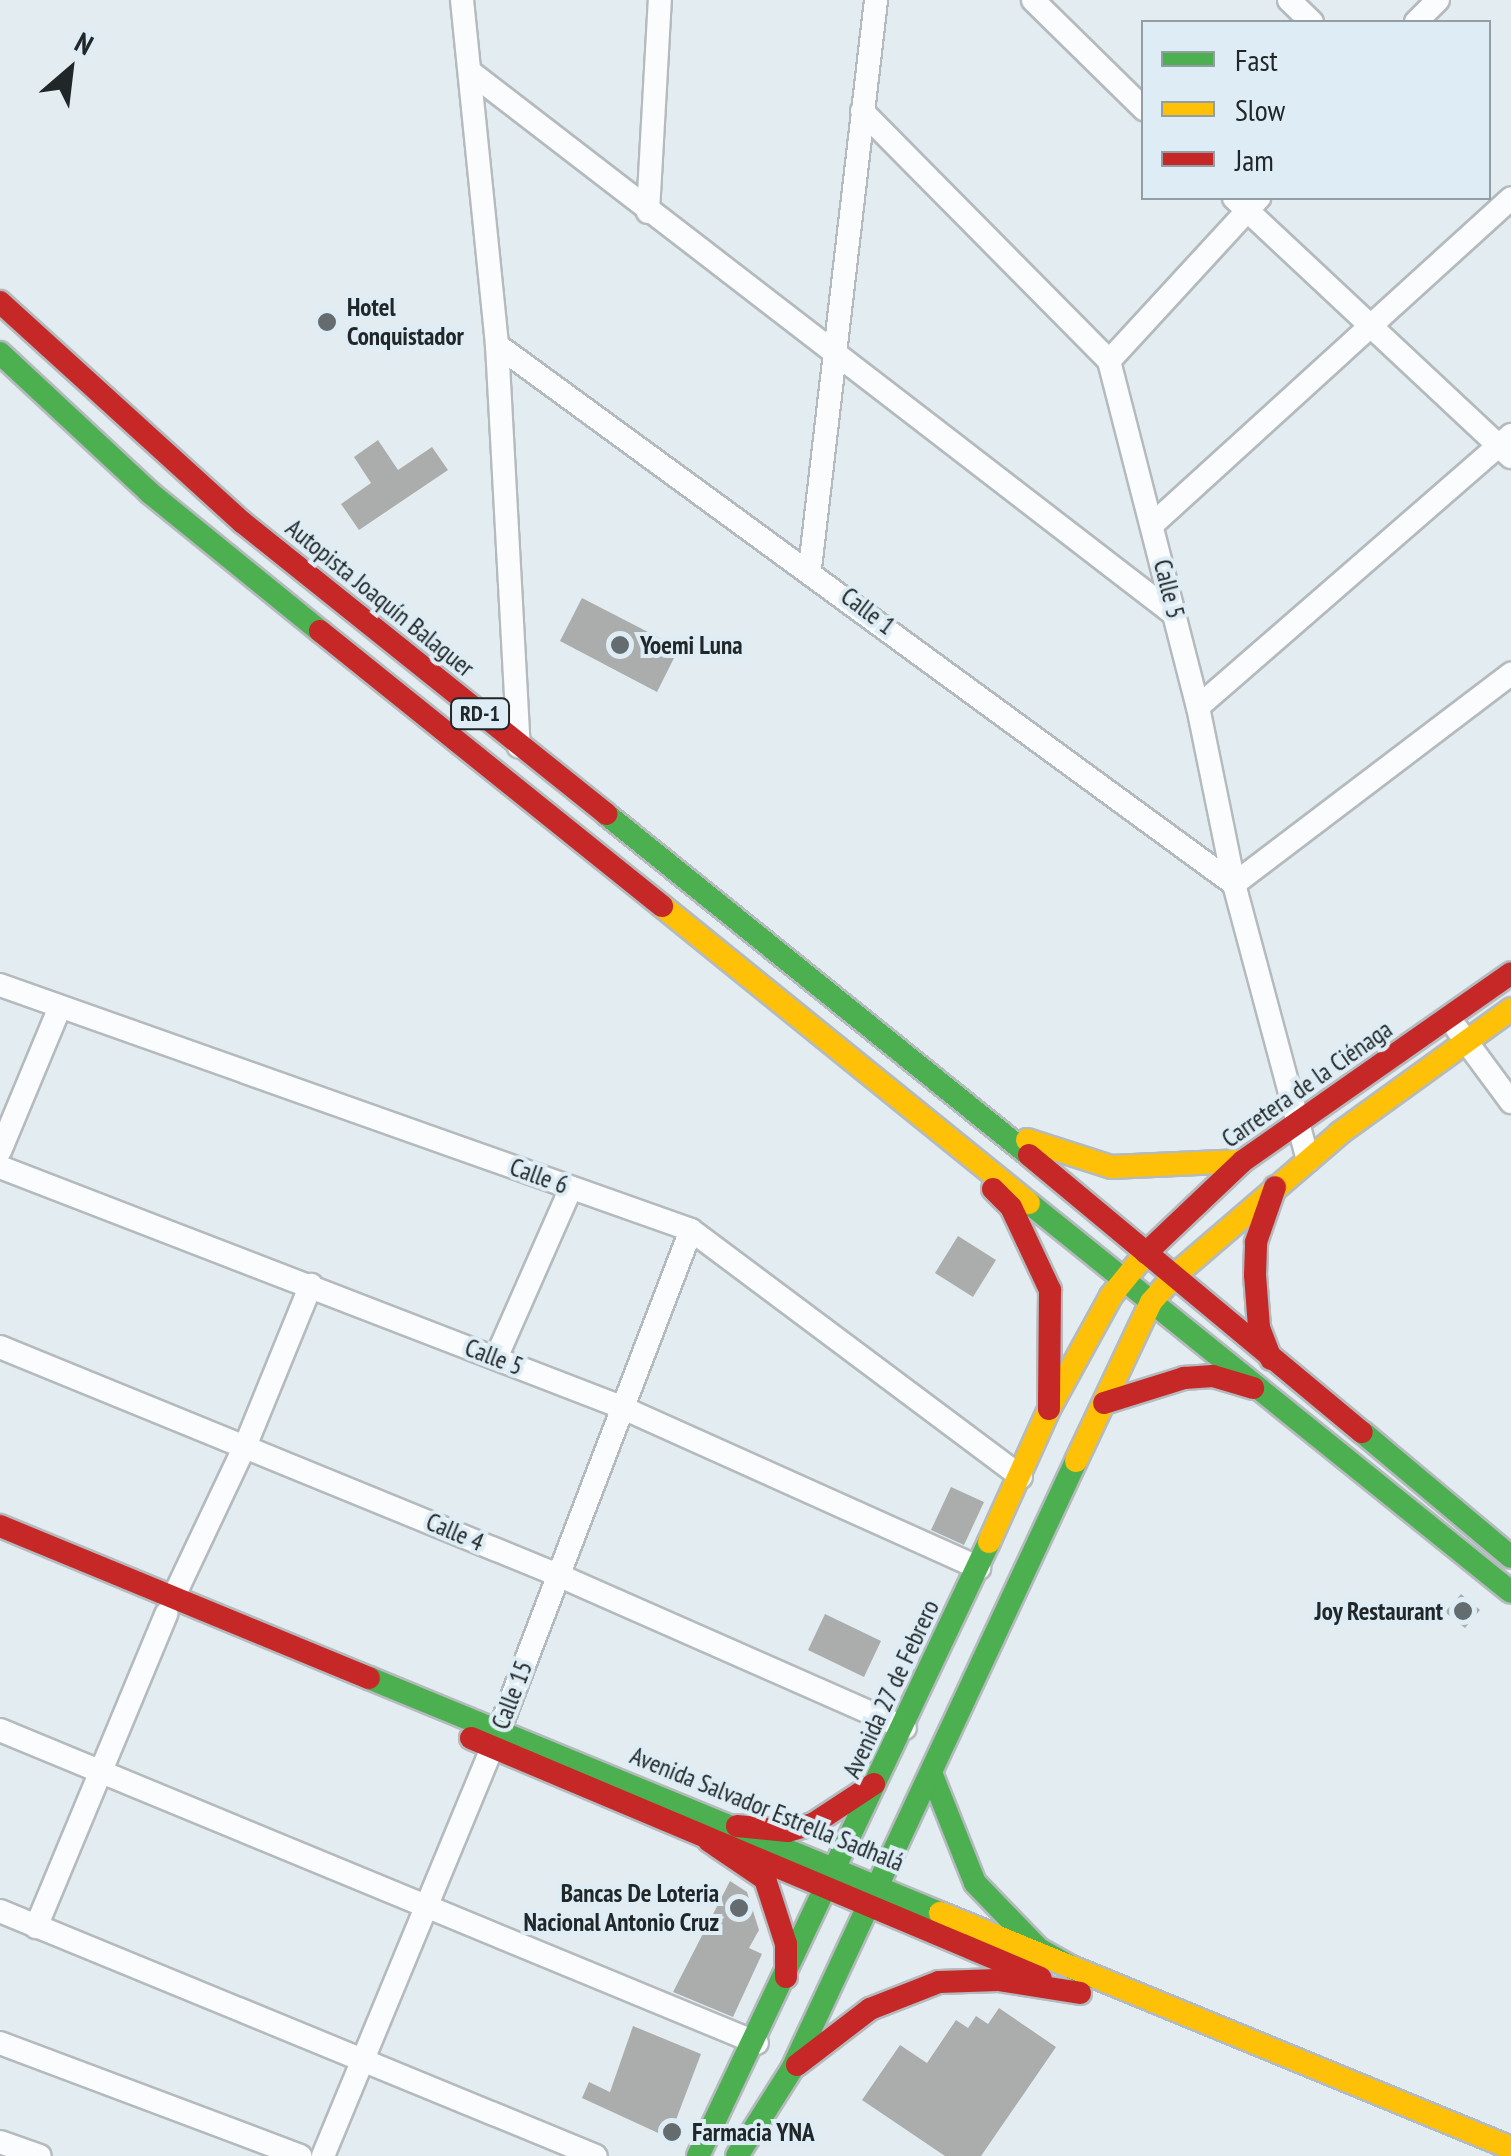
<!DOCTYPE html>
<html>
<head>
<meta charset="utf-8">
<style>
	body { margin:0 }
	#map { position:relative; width:1511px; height:2156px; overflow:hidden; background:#e3ecf0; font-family:"PT Sans Narrow",sans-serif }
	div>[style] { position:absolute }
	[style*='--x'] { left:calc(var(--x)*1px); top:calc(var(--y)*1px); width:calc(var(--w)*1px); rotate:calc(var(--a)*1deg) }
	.building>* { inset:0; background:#abadad }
	.roads { filter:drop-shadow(2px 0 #b4babd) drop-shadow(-2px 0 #b4babd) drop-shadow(0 2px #b4babd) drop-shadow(0 -2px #b4babd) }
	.street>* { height:22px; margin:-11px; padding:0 11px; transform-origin:11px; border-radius:11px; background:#fbfcfd }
	.fast>* { height:22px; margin:-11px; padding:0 11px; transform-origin:11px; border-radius:11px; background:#4caf50 }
	.slow>* { height:22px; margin:-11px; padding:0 11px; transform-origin:11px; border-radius:11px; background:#ffc107 }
	.jam>* { height:22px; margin:-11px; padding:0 11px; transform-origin:11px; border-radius:11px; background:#c62828 }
	.dots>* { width:28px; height:28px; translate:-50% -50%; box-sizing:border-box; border:5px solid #deedf5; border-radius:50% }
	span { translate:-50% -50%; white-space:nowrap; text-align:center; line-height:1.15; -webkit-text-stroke:8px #deedf5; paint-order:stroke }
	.shield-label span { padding:2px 8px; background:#deedf5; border:2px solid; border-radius:8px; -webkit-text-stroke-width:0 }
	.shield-label { font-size:22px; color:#212729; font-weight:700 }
	.poi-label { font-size:25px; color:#212729; font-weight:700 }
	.left { translate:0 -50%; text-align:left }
	.right { translate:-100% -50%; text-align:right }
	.street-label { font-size:25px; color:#212729 }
	.legend { position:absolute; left:1141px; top:20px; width:350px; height:180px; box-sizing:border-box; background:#deedf5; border:2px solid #929ea3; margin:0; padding:12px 18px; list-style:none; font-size:30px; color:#212729 }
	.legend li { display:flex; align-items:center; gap:20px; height:50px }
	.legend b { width:50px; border:2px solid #929ea3 }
	.north { position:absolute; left:20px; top:20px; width:100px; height:100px; -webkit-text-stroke:8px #deedf5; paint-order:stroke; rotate:28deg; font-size:28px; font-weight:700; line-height:40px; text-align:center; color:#212729 }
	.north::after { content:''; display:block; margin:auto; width:35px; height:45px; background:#212729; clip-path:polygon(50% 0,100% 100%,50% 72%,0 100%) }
</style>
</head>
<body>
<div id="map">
	<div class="building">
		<div style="clip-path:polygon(378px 440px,398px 470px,432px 447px,448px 470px,359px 530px,341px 504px,371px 483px,354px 457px)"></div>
		<div style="clip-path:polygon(582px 598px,679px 648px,657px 692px,560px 641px)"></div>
		<div style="clip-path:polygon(958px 1236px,996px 1260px,973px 1297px,935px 1273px)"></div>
		<div style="clip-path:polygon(951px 1487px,984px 1502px,964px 1545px,931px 1530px)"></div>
		<div style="clip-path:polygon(1461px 1594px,1480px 1610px,1465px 1628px,1445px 1612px)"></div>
		<div style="clip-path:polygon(825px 1614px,881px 1641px,864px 1677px,808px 1650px)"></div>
		<div style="clip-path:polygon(730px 1881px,747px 1892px,759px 1930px,749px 1948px,762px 1954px,733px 2017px,673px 1992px)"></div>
		<div style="clip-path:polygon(999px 2008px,1056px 2047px,981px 2156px,945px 2156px,862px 2100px,900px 2045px,927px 2063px,956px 2020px,968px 2028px,976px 2016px,988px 2024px)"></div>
		<div style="clip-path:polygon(633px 2026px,701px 2054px,669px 2138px,582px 2098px,589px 2082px,610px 2092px)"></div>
	</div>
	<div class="roads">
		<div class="street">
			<div style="--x:462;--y:0;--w:347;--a:84.2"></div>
			<div style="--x:497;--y:345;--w:402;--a:86.9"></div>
			<div style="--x:1033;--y:0;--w:156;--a:44.5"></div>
			<div style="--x:1289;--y:0;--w:32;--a:44"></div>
			<div style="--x:1416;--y:22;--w:31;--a:-45"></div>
			<div style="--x:473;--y:74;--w:886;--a:37.62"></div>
			<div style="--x:862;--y:111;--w:351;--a:45.3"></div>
			<div style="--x:1109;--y:361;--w:357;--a:75.6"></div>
			<div style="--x:1198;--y:707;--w:181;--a:78.5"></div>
			<div style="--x:1234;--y:884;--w:286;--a:75"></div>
			<div style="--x:1234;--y:198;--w:379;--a:43.1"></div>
			<div style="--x:648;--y:212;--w:212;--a:-86.8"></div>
			<div style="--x:497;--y:345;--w:913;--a:36.18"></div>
			<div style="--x:1234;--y:884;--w:348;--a:-37.2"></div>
			<div style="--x:1109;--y:361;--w:222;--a:-47.4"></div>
			<div style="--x:1153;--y:524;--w:484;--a:-42.3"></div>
			<div style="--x:810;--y:568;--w:572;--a:-83.37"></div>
			<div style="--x:1198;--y:707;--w:415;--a:-41"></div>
			<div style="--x:0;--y:985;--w:733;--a:19.52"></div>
			<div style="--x:691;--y:1230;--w:412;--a:36.8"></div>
			<div style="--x:1457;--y:1029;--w:91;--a:53.5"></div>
			<div style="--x:0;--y:1151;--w:156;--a:-67.4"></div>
			<div style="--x:0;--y:1167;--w:666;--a:21.13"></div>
			<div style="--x:621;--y:1407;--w:393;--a:24.2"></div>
			<div style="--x:0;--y:1347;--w:603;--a:22.23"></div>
			<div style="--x:558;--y:1575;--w:379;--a:23.8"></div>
			<div style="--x:496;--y:1358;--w:186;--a:-66.2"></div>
			<div style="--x:174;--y:1596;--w:168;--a:-64.7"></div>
			<div style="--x:246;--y:1444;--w:172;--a:-67.8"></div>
			<div style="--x:0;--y:1730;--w:819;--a:22.46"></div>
			<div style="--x:0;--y:1911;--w:644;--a:22.35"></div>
			<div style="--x:36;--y:1927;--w:339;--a:-67.4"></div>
			<div style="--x:0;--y:2043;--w:321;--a:20.6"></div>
			<div style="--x:0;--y:2142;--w:42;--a:19.3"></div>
			<div style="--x:323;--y:2156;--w:463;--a:-67.5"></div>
			<div style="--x:500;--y:1728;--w:533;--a:-69.02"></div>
		</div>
		<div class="fast">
			<div style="--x:0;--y:353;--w:205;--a:43"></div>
			<div style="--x:150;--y:493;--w:219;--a:39.1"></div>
			<div style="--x:606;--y:814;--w:543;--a:38.87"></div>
			<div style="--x:1029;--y:1203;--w:619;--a:38.91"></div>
			<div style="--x:1362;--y:1432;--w:194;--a:40"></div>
			<div style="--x:369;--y:1678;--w:617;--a:22.37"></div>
			<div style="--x:932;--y:1775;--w:116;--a:68.3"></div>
			<div style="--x:975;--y:1883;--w:92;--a:45.9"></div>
			<div style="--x:1039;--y:1949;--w:57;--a:29.2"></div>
			<div style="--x:698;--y:2156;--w:679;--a:-64.64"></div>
			<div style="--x:737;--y:2156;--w:103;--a:-57.7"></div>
			<div style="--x:792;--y:2069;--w:671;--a:-64.96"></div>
		</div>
		<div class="slow">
			<div style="--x:662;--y:906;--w:472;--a:39"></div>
			<div style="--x:1027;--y:1140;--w:88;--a:17.8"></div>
			<div style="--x:1111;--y:1167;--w:132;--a:-2.6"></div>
			<div style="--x:1174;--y:1276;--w:219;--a:-40.7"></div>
			<div style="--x:1340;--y:1133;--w:211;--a:-35.9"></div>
			<div style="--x:1076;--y:1461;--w:176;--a:-64.7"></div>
			<div style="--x:1151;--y:1302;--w:24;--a:-48"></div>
			<div style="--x:989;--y:1542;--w:146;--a:-65.7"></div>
			<div style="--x:1049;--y:1409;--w:129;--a:-61.2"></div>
			<div style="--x:1111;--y:1296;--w:49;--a:-50.8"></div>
			<div style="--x:940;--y:1913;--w:617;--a:22.37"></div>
		</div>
		<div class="jam">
			<div style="--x:0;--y:302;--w:327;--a:42.3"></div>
			<div style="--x:242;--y:522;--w:467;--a:38.7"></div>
			<div style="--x:320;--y:631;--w:439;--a:38.8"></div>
			<div style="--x:1029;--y:1155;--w:433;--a:39.8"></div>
			<div style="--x:993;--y:1189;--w:25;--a:45"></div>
			<div style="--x:1011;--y:1207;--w:92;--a:64.8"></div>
			<div style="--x:1050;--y:1290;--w:119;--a:90.5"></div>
			<div style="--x:1146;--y:1253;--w:134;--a:-43.5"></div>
			<div style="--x:1243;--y:1161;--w:327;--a:-35"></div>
			<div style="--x:1271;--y:1359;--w:34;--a:-111"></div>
			<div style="--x:1259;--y:1327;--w:52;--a:-94.4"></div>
			<div style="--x:1255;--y:1275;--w:33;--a:-88"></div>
			<div style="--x:1256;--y:1242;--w:58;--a:-70.9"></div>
			<div style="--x:1104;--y:1403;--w:84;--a:-17.4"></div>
			<div style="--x:1184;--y:1378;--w:29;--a:-4"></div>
			<div style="--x:1213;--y:1376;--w:42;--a:16.7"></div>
			<div style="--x:0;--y:1526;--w:399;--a:22.4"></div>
			<div style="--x:471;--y:1738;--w:618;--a:22.83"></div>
			<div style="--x:737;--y:1826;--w:51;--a:5.6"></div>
			<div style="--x:788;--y:1831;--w:26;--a:-16"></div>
			<div style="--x:813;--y:1824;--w:73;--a:-33.3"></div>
			<div style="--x:709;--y:1841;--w:68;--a:34.2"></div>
			<div style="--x:765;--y:1879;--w:68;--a:72.1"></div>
			<div style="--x:786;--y:1944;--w:33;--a:90"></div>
			<div style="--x:797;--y:2065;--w:92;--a:-37.5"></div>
			<div style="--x:870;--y:2009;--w:74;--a:-21.4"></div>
			<div style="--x:939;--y:1982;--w:59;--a:-1.9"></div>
			<div style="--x:998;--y:1980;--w:83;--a:9"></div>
		</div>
	</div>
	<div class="dots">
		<div style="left:327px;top:322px;background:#656c6f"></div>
		<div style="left:620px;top:645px;background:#656c6f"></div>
		<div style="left:1463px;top:1611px;background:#656c6f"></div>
		<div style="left:739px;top:1908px;background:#656c6f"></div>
		<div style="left:672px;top:2132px;background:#656c6f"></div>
	</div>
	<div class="shield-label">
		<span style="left:480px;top:714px">RD-1</span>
	</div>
	<div class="poi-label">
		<span class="left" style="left:347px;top:322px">Hotel<br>Conquistador</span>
		<span class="left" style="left:640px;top:645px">Yoemi Luna</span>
		<span class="right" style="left:1443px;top:1611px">Joy Restaurant</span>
		<span class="right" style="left:719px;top:1908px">Bancas De Loteria<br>Nacional Antonio Cruz</span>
		<span class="left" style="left:692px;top:2132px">Farmacia YNA</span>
	</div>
	<div class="street-label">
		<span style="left:1169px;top:589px;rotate:76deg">Calle 5</span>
		<span style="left:380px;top:598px;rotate:39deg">Autopista Joaquín Balaguer</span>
		<span style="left:868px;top:611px;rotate:37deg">Calle 1</span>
		<span style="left:1307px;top:1084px;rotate:-35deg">Carretera de la Ciénaga</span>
		<span style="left:539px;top:1176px;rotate:20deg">Calle 6</span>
		<span style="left:494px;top:1357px;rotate:21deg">Calle 5</span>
		<span style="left:455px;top:1532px;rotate:23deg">Calle 4</span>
		<span style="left:891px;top:1689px;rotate:-65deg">Avenida 27 de Febrero</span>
		<span style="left:512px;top:1695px;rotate:-69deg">Calle 15</span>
		<span style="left:767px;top:1809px;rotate:22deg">Avenida Salvador Estrella Sadhalá</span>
	</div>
	<ul class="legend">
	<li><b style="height:12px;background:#4caf50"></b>Fast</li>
	<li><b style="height:12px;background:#ffc107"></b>Slow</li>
	<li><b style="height:12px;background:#c62828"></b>Jam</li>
	</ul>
	<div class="north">N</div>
</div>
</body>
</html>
